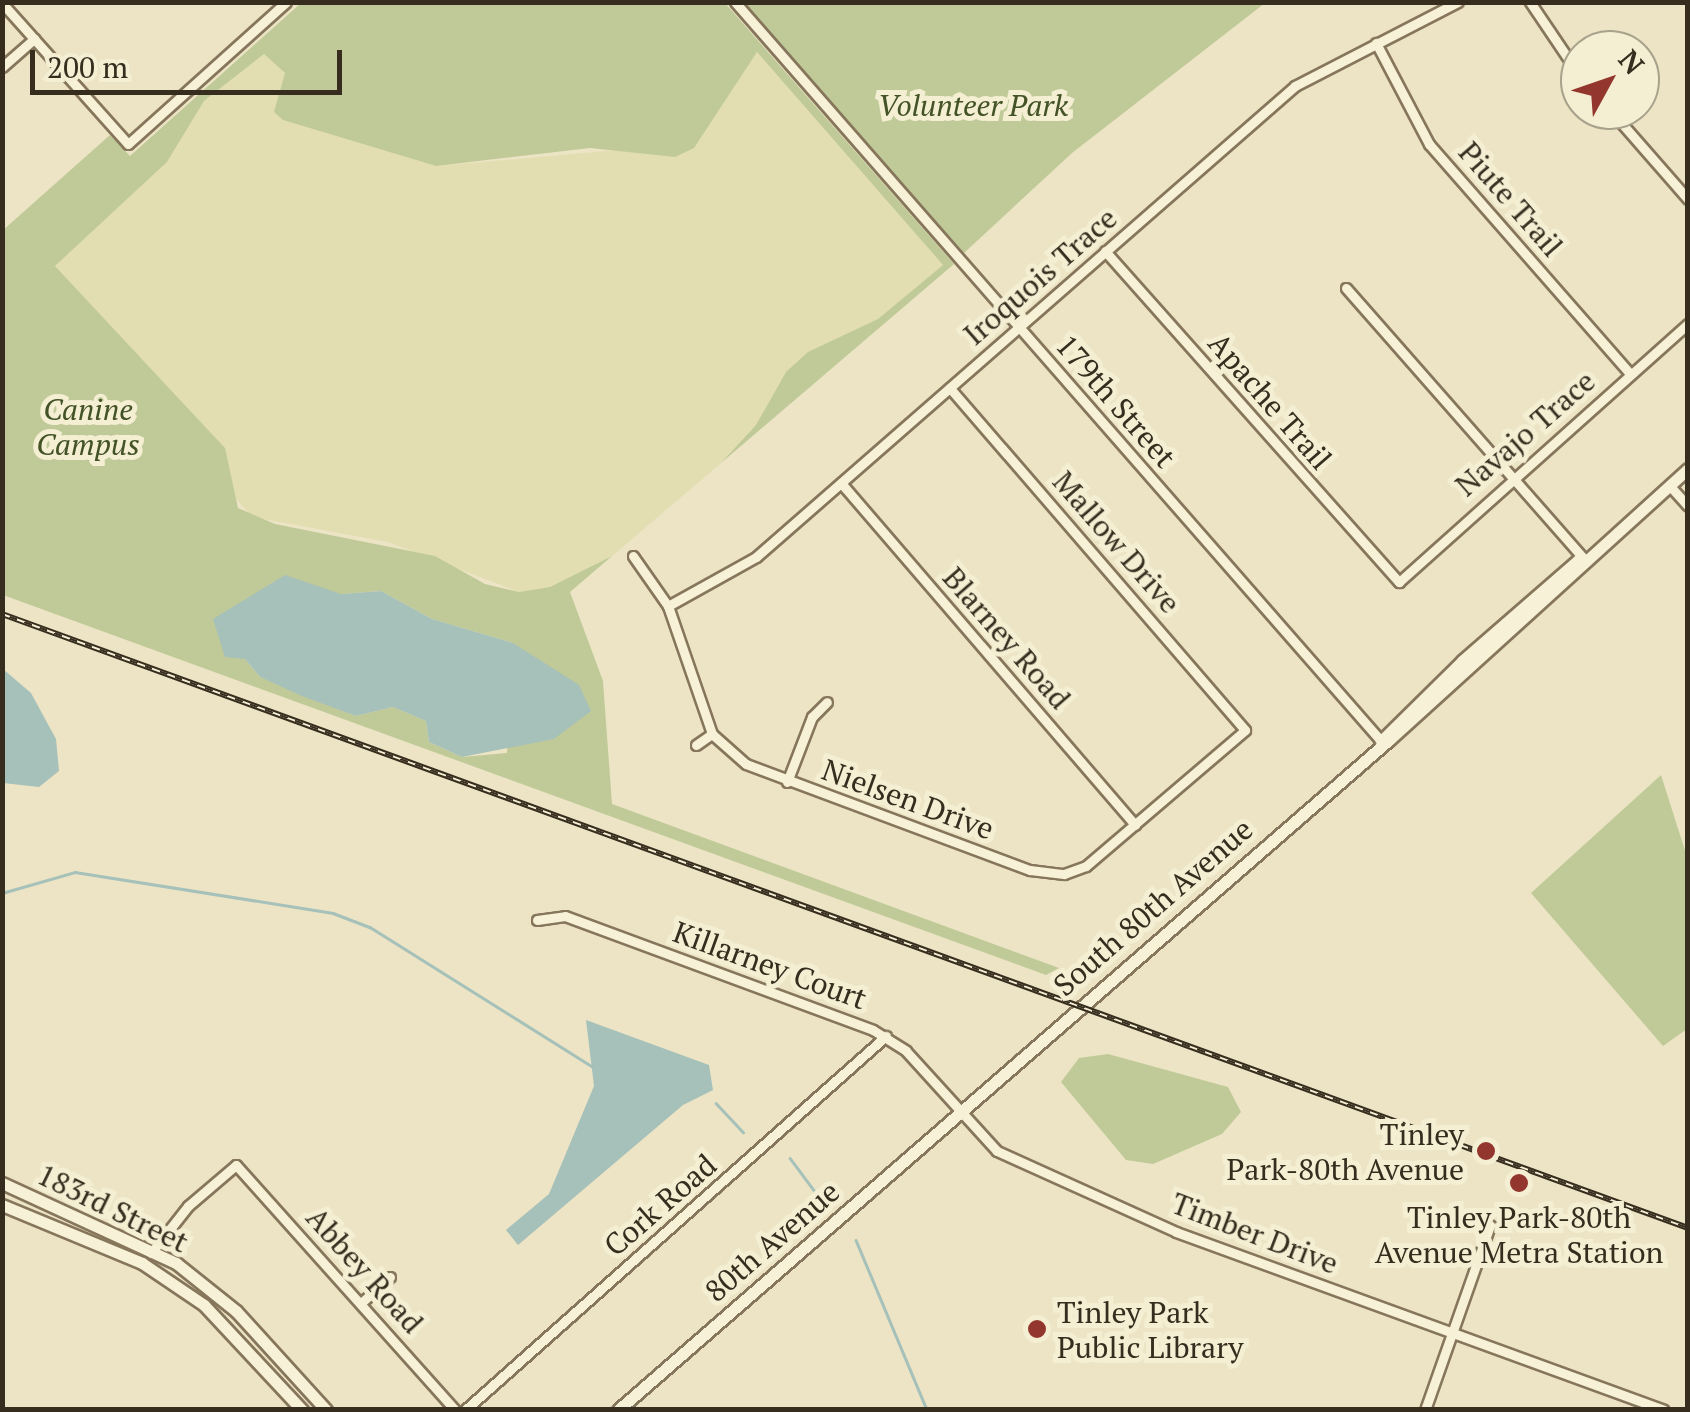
<!DOCTYPE html>
<html>
<head>
<meta charset="utf-8">
<style>
	body { margin:0 }
	#map { position:relative; width:1690px; height:1412px; overflow:hidden; background:#ece4c4; font-family:"PT Serif",serif }
	div>[style] { position:absolute }
	[style*='--x'] { left:calc(var(--x)*1px); top:calc(var(--y)*1px); width:calc(var(--w)*1px); rotate:calc(var(--a)*1deg) }
	.farmland>* { inset:0; background:#e2deb2 }
	.green>* { inset:0; background:#c0ca98 }
	.water>* { inset:0; background:#a6c0ba }
	.stream>* { height:2.5px; margin:-1.25px; padding:0 1.25px; transform-origin:1.25px; border-radius:1.25px; background:#a6c0ba }
	.roads { filter:drop-shadow(2px 0 #86765b) drop-shadow(-2px 0 #86765b) drop-shadow(0 2px #86765b) drop-shadow(0 -2px #86765b) }
	.minor>* { height:9px; margin:-4.5px; padding:0 4.5px; transform-origin:4.5px; border-radius:4.5px; background:#f7f1d7 }
	.tertiary>* { height:11px; margin:-5.5px; padding:0 5.5px; transform-origin:5.5px; border-radius:5.5px; background:#f7f1d7 }
	.rail>* { height:6px; margin-top:-3px; transform-origin:0; background:repeating-linear-gradient(90deg,#f4eed3 0 8px,#372d1f 0 16px); box-sizing:border-box; border-block:2px solid #372d1f }
	.dots>* { width:28px; height:28px; translate:-50% -50%; box-sizing:border-box; border:5px solid #f4eed3; border-radius:50% }
	span { translate:-50% -50%; white-space:nowrap; text-align:center; line-height:1.15; -webkit-text-stroke:10px #f4eed3; paint-order:stroke }
	.park-label { font-size:30px; color:#435326; font-style:italic }
	.street-label { font-size:30px; color:#372d1f }
	.poi-label { font-size:30px; color:#372d1f }
	.right { translate:-100% -50%; text-align:right }
	.left { translate:0 -50%; text-align:left }
	.frame { position:absolute; inset:0; border:5px solid #372d1f; pointer-events:none }
	.north { position:absolute; left:1560px; top:30px; width:100px; height:100px; box-sizing:border-box; background:#f4eed3; border:2px solid #a8a18b; border-radius:50%; rotate:50deg; font-size:28px; font-weight:700; line-height:40px; text-align:center; color:#372d1f }
	.north::after { content:''; display:block; margin:auto; width:35px; height:45px; background:#93362d; clip-path:polygon(50% 0,100% 100%,50% 72%,0 100%) }
	.scale { position:absolute; left:30px; top:50px; width:312px; height:45px; box-sizing:border-box; border:5px solid #372d1f; border-top:0; padding-left:12px; font-size:30px; line-height:35px; white-space:nowrap; color:#372d1f; -webkit-text-stroke:8px #f4eed3; paint-order:stroke }
</style>
</head>
<body>
<div id="map">
	<div class="farmland">
		<div style="clip-path:polygon(757px 52px,943px 265px,878px 319px,786px 372px,756px 425px,721px 463px,612px 556px,550px 587px,519px 592px,388px 542px,252px 517px,231px 493px,214px 436px,55px 266px,167px 162px,204px 101px,264px 54px,285px 73px,283px 120px,436px 166px,629px 149px,741px 70px)"></div>
	</div>
	<div class="green">
		<div style="clip-path:polygon(evenodd,301px 3px,725px 3px,954px 264px,721px 463px,756px 425px,786px 372px,808px 352px,878px 319px,943px 265px,757px 52px,694px 148px,675px 157px,590px 148px,436px 166px,283px 120px,274px 112px,285px 73px,264px 54px,204px 101px,167px 162px,55px 266px,225px 448px,238px 508px,275px 524px,435px 556px,485px 584px,519px 592px,550px 587px,612px 556px,570px 592px,603px 681px,612px 804px,1059px 968px,1046px 975px,3px 595px,2px 231px,110px 135px,130px 156px,301px 3px,381px 591px,432px 619px,513px 643px,507px 753px,462px 757px,429px 742px,426px 721px,393px 707px,356px 716px,260px 677px,245px 659px,341px 594px,381px 591px)"></div>
		<div style="clip-path:polygon(743px 3px,1265px 3px,1072px 153px,964px 253px)"></div>
		<div style="clip-path:polygon(1661px 775px,1688px 860px,1687px 1029px,1663px 1046px,1531px 893px)"></div>
		<div style="clip-path:polygon(1108px 1054px,1228px 1087px,1241px 1112px,1222px 1134px,1153px 1164px,1126px 1160px,1061px 1082px,1079px 1058px)"></div>
	</div>
	<div class="water">
		<div style="clip-path:polygon(285px 575px,341px 594px,381px 591px,432px 619px,513px 643px,579px 685px,591px 711px,554px 739px,462px 757px,429px 742px,426px 721px,393px 707px,356px 716px,302px 696px,260px 677px,245px 659px,225px 657px,213px 619px)"></div>
		<div style="clip-path:polygon(3px 669px,31px 693px,56px 739px,59px 771px,39px 787px,3px 783px)"></div>
		<div style="clip-path:polygon(586px 1020px,709px 1065px,713px 1090px,683px 1105px,518px 1245px,506px 1230px,549px 1194px,594px 1086px)"></div>
	</div>
	<div class="stream">
		<div style="--x:2;--y:893;--w:76;--a:-16"></div>
		<div style="--x:75;--y:872;--w:261;--a:9"></div>
		<div style="--x:333;--y:913;--w:40;--a:21"></div>
		<div style="--x:370;--y:927;--w:262;--a:32.1"></div>
		<div style="--x:716;--y:1103;--w:40;--a:47"></div>
		<div style="--x:790;--y:1158;--w:54;--a:53.3"></div>
		<div style="--x:856;--y:1240;--w:184;--a:67.3"></div>
	</div>
	<div class="roads">
		<div class="minor">
			<div style="--x:735;--y:2;--w:982;--a:48.84"></div>
			<div style="--x:1530;--y:2;--w:89;--a:56"></div>
			<div style="--x:2;--y:3;--w:189;--a:48.2"></div>
			<div style="--x:128;--y:144;--w:212;--a:-41.9"></div>
			<div style="--x:1376;--y:43;--w:114;--a:62.3"></div>
			<div style="--x:1429;--y:144;--w:305;--a:48.8"></div>
			<div style="--x:2;--y:67;--w:43;--a:-41.2"></div>
			<div style="--x:1610;--y:110;--w:118;--a:48.8"></div>
			<div style="--x:1105;--y:251;--w:443;--a:48.4"></div>
			<div style="--x:1399;--y:582;--w:387;--a:-41.8"></div>
			<div style="--x:1346;--y:288;--w:363;--a:48.7"></div>
			<div style="--x:841;--y:483;--w:451;--a:49.3"></div>
			<div style="--x:1669;--y:485;--w:28;--a:48"></div>
			<div style="--x:633;--y:556;--w:61;--a:55"></div>
			<div style="--x:668;--y:606;--w:135;--a:71"></div>
			<div style="--x:712;--y:734;--w:45;--a:41.4"></div>
			<div style="--x:746;--y:764;--w:303;--a:20.5"></div>
			<div style="--x:1030;--y:870;--w:34;--a:7"></div>
			<div style="--x:1064;--y:874;--w:23;--a:-20"></div>
			<div style="--x:1086;--y:866;--w:209;--a:-40.5"></div>
			<div style="--x:1245;--y:730;--w:452;--a:-130.8"></div>
			<div style="--x:668;--y:606;--w:101;--a:-29.1"></div>
			<div style="--x:756;--y:557;--w:716;--a:-41.15"></div>
			<div style="--x:1295;--y:86;--w:183;--a:-27.3"></div>
			<div style="--x:696;--y:745;--w:19;--a:-35"></div>
			<div style="--x:787;--y:782;--w:70;--a:-69"></div>
			<div style="--x:812;--y:717;--w:21;--a:-45"></div>
			<div style="--x:537;--y:920;--w:28;--a:-8"></div>
			<div style="--x:565;--y:916;--w:328;--a:20.3"></div>
			<div style="--x:873;--y:1030;--w:39;--a:32"></div>
			<div style="--x:906;--y:1051;--w:135;--a:47.7"></div>
			<div style="--x:997;--y:1151;--w:196;--a:24.3"></div>
			<div style="--x:1176;--y:1232;--w:519;--a:20.04"></div>
			<div style="--x:151;--y:1253;--w:60;--a:-51.8"></div>
			<div style="--x:188;--y:1206;--w:63;--a:-40.5"></div>
			<div style="--x:236;--y:1165;--w:329;--a:48.2"></div>
			<div style="--x:361;--y:1303;--w:39;--a:-42"></div>
			<div style="--x:465;--y:1410;--w:563;--a:-41.62"></div>
			<div style="--x:1425;--y:1410;--w:196;--a:-70.6"></div>
		</div>
		<div class="tertiary">
			<div style="--x:1381;--y:741;--w:114;--a:-44.6"></div>
			<div style="--x:1462;--y:661;--w:154;--a:-41"></div>
			<div style="--x:1578;--y:560;--w:8;--a:7"></div>
			<div style="--x:2;--y:1183;--w:192;--a:24.7"></div>
			<div style="--x:176;--y:1263;--w:77;--a:38.7"></div>
			<div style="--x:236;--y:1311;--w:134;--a:47.7"></div>
			<div style="--x:2;--y:1205;--w:152;--a:22.5"></div>
			<div style="--x:142;--y:1263;--w:75;--a:34.1"></div>
			<div style="--x:204;--y:1305;--w:144;--a:47"></div>
			<div style="--x:618;--y:1410;--w:1023;--a:-41"></div>
			<div style="--x:1390;--y:739;--w:402;--a:-42.2"></div>
		</div>
	</div>
	<div class="rail">
		<div style="--x:2;--y:614;--w:1794;--a:20.01"></div>
	</div>
	<div class="dots">
		<div style="left:1486px;top:1151px;background:#93362d"></div>
		<div style="left:1519px;top:1183px;background:#93362d"></div>
		<div style="left:1037px;top:1329px;background:#93362d"></div>
	</div>
	<div class="park-label">
		<span style="left:973px;top:105px">Volunteer Park</span>
		<span style="left:88px;top:426px">Canine<br>Campus</span>
	</div>
	<div class="street-label">
		<span style="left:1511px;top:199px;rotate:49deg">Piute Trail</span>
		<span style="left:1040px;top:276px;rotate:-41deg">Iroquois Trace</span>
		<span style="left:1116px;top:401px;rotate:49deg">179th Street</span>
		<span style="left:1270px;top:401px;rotate:49deg">Apache Trail</span>
		<span style="left:1525px;top:433px;rotate:-41deg">Navajo Trace</span>
		<span style="left:1117px;top:542px;rotate:49deg">Mallow Drive</span>
		<span style="left:1007px;top:638px;rotate:49deg">Blarney Road</span>
		<span style="left:908px;top:799px;rotate:20deg">Nielsen Drive</span>
		<span style="left:1153px;top:907px;rotate:-41deg">South 80th Avenue</span>
		<span style="left:770px;top:965px;rotate:20deg">Killarney Court</span>
		<span style="left:660px;top:1205px;rotate:-41deg">Cork Road</span>
		<span style="left:113px;top:1208px;rotate:26deg">183rd Street</span>
		<span style="left:1255px;top:1233px;rotate:21deg">Timber Drive</span>
		<span style="left:772px;top:1241px;rotate:-41deg">80th Avenue</span>
		<span style="left:365px;top:1270px;rotate:48deg">Abbey Road</span>
	</div>
	<div class="poi-label">
		<span class="right" style="left:1464px;top:1151px">Tinley<br>Park-80th Avenue</span>
		<span style="left:1519px;top:1234px">Tinley Park-80th<br>Avenue Metra Station</span>
		<span class="left" style="left:1057px;top:1329px">Tinley Park<br>Public Library</span>
	</div>
	<div class="frame"></div>
	<div class="north">N</div>
	<div class="scale">200 m</div>
</div>
</body>
</html>
